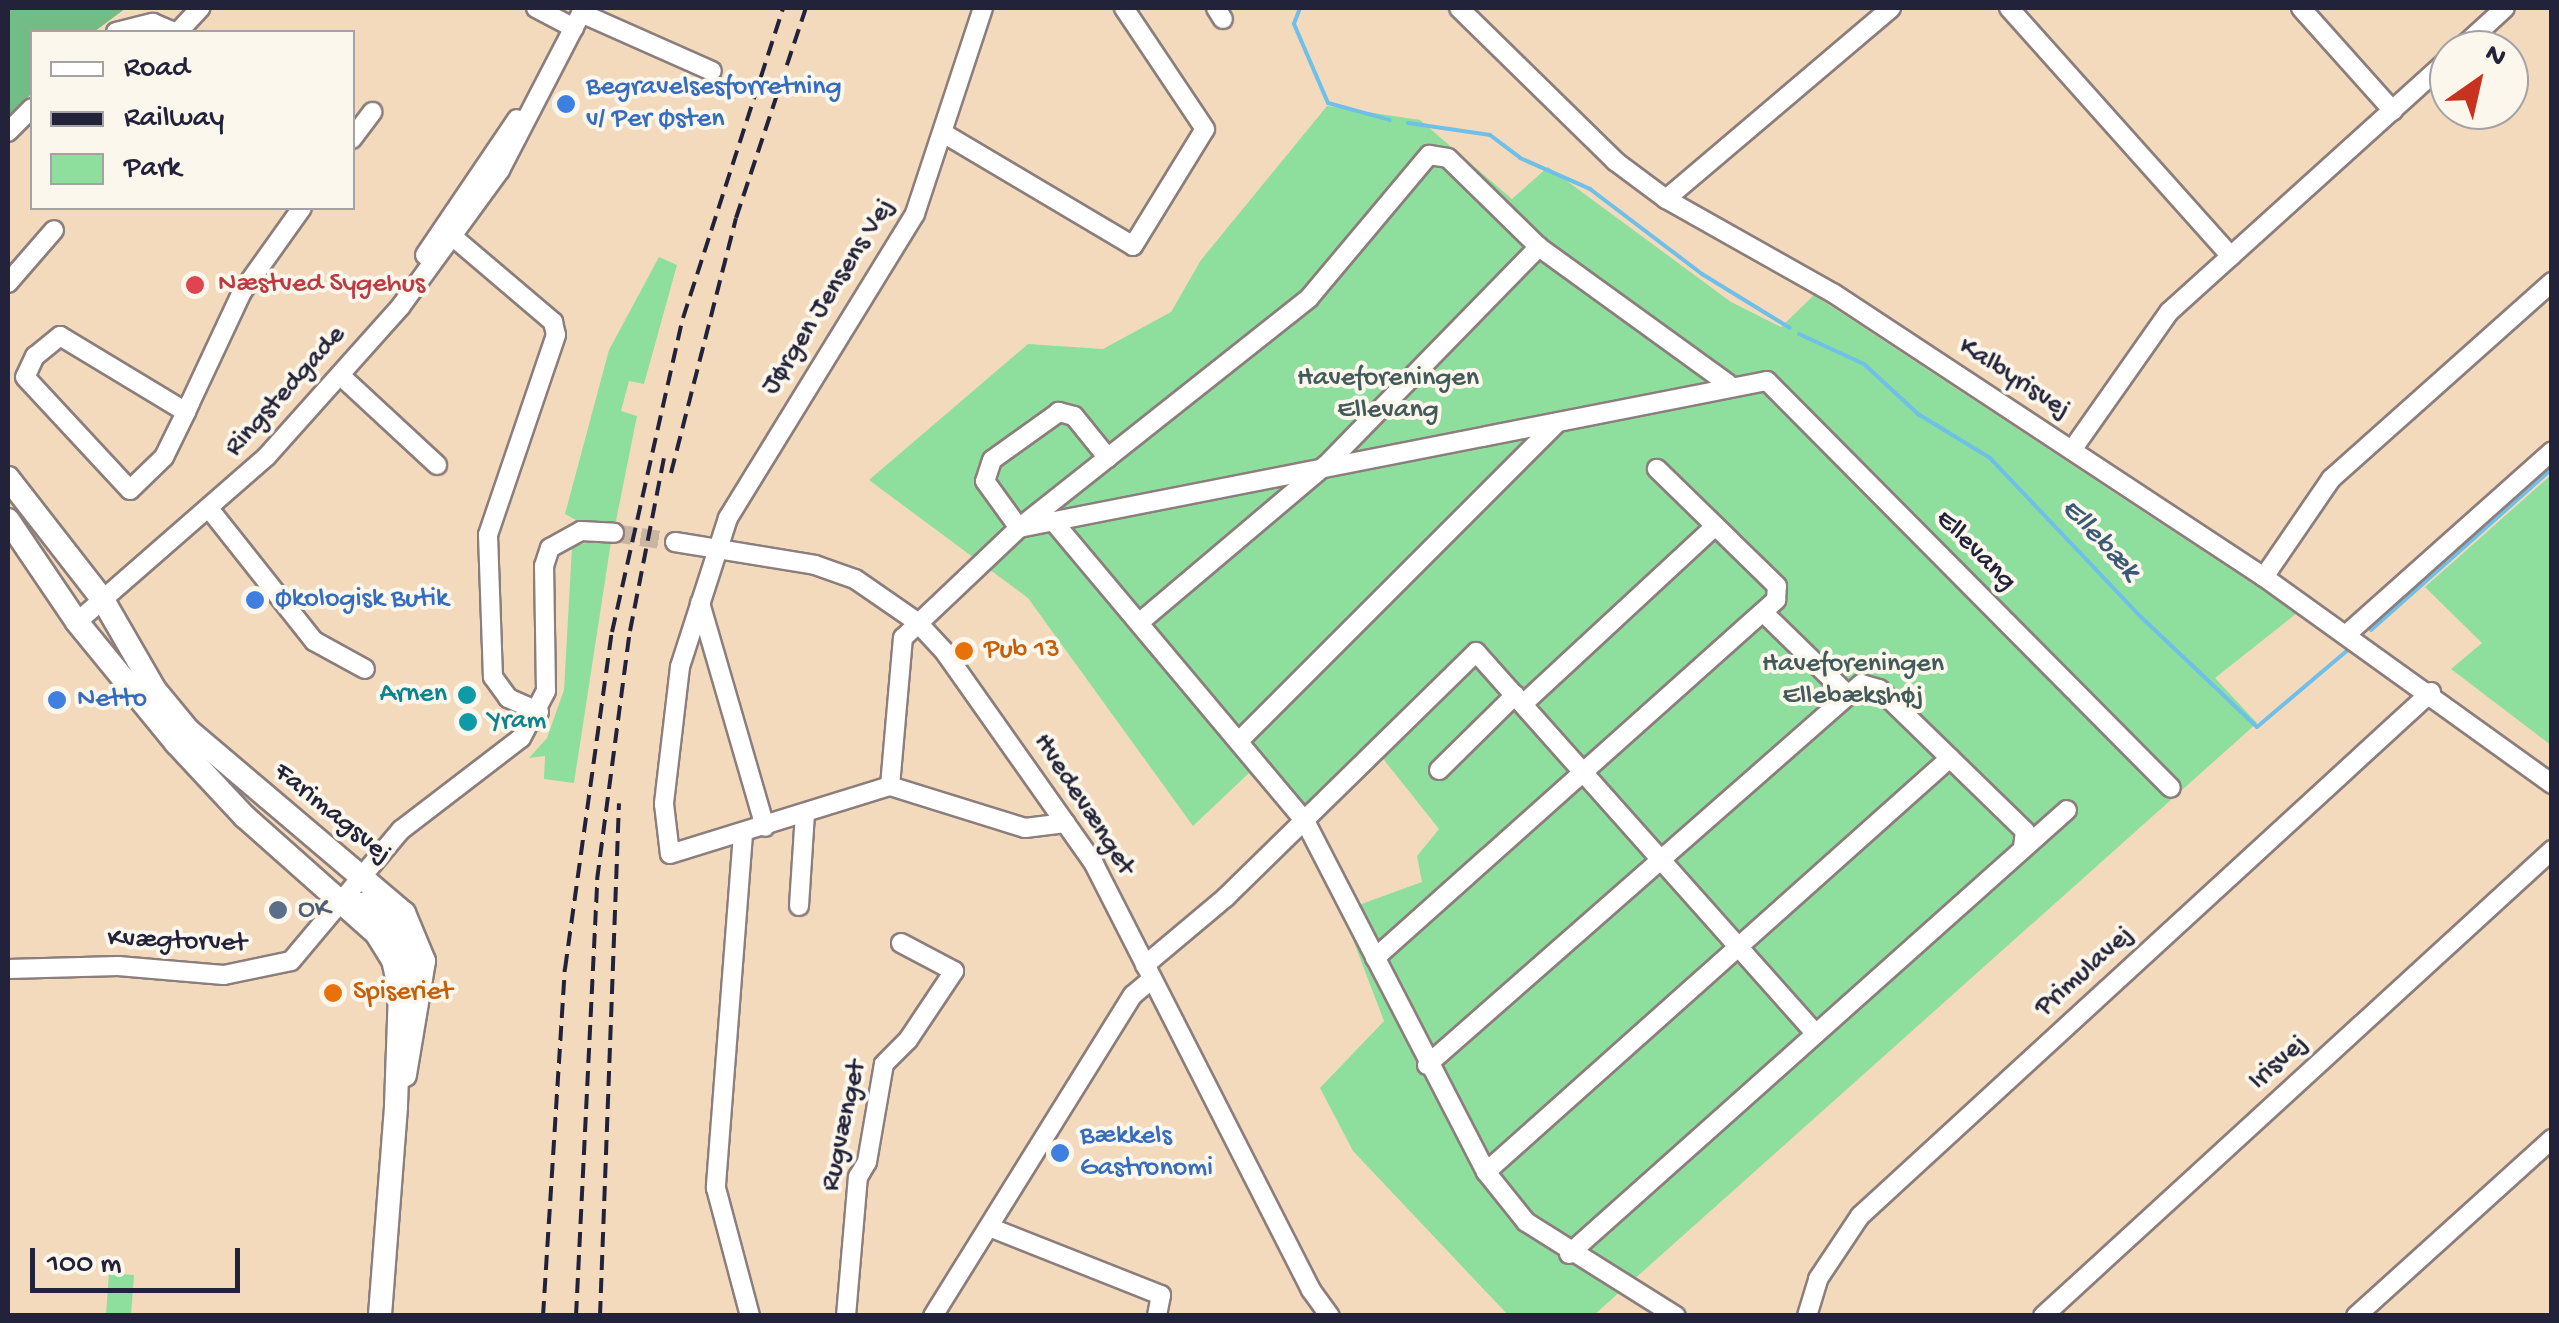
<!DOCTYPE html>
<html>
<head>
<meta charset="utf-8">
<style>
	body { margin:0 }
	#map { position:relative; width:2559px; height:1323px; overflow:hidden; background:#f4dabd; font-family:"Gochi Hand",sans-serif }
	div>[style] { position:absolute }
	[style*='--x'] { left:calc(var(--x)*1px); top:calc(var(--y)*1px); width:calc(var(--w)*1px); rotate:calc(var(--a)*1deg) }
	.green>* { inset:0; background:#8ede9e }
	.forest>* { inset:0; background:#72bd85 }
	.stream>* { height:4px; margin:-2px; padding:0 2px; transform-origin:2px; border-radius:2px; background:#6ec0e9 }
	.minor-tunnel>* { height:18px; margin-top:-9px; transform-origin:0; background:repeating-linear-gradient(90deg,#cab5a3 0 18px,transparent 0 27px) }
	.roads { filter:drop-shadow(2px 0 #8b7e7c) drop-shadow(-2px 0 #8b7e7c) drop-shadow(0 2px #8b7e7c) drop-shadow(0 -2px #8b7e7c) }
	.minor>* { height:18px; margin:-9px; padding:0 9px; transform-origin:9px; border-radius:9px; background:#fff }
	.major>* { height:22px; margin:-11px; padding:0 11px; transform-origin:11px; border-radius:11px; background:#fff }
	.rail>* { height:4px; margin-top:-2px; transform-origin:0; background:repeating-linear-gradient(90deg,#22223b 0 15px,transparent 0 23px) }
	.dots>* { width:28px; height:28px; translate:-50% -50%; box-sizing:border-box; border:5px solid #fbf7ec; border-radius:50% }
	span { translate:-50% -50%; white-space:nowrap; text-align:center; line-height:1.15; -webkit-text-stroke:8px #fbf7ec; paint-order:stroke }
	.shop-label { font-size:28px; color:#366cbe }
	.left { translate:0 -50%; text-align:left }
	.health-label { font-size:28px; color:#be3a42 }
	.street-label { font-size:28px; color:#22223b }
	.park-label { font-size:28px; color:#425a59 }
	.food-label { font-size:28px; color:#c56008 }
	.culture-label { font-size:28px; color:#0d838f }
	.right { translate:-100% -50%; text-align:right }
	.service-label { font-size:28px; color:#4e5e75 }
	.water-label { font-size:30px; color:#3d5978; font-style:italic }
	.frame { position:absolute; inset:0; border:10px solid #22223b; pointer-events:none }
	.legend { position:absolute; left:30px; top:30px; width:325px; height:180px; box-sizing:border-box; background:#fbf7ec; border:2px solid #a4a2a5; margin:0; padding:12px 18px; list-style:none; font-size:30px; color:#22223b }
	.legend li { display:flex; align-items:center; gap:20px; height:50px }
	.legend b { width:50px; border:2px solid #a4a2a5 }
	.north { position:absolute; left:2429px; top:30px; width:100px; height:100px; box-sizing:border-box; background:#fbf7ec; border:2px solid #a4a2a5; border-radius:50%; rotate:34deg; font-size:28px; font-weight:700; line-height:40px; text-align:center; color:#22223b }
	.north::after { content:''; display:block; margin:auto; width:35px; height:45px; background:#c8321e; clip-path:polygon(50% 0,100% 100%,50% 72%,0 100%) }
	.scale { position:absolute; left:30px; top:1248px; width:210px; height:45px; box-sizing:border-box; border:5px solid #22223b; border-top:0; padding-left:12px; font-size:30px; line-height:35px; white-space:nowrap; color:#22223b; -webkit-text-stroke:8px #fbf7ec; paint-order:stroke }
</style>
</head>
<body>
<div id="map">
	<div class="green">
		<div style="clip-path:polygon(1327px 106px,1420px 120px,1512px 199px,1548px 167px,1731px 302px,1781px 327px,1814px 295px,2297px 613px,2215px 678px,2257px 723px,1594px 1315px,1508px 1315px,1353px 1151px,1320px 1088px,1384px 1021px,1342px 911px,1422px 882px,1417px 856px,1439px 829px,1369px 741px,1298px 819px,1249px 773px,1193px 826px,1028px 598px,869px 480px,1028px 344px,1103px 349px,1171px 312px,1201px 260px)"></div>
		<div style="clip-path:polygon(659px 257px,677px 265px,644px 384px,629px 381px,621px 411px,637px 416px,615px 526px,576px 520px,565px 514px,609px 350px)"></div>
		<div style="clip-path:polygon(2551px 475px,2551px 745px,2451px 669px,2482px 643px,2425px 587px)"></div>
		<div style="clip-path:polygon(589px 542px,611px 542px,574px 783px,544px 779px,545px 756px,529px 758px,547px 738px,564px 690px,572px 547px)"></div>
		<div style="clip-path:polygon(109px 1273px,134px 1275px,131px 1315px,106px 1315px)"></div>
	</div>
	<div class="forest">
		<div style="clip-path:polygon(8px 8px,126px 8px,94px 32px,32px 32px,32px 93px,8px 118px)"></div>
	</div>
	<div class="stream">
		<div style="--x:1300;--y:8;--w:17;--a:111"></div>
		<div style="--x:1294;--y:24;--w:86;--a:66.7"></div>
		<div style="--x:1328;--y:103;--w:64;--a:15.3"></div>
		<div style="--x:1408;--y:123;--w:83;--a:8.3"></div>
		<div style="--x:1490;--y:135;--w:38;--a:37"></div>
		<div style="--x:1520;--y:158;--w:77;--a:23.9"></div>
		<div style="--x:1590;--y:189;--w:141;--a:37.2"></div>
		<div style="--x:1702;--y:274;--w:103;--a:31.5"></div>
		<div style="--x:1799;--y:334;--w:72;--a:24.8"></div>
		<div style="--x:1864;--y:364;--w:74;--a:42.8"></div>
		<div style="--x:1918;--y:414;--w:84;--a:31.4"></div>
		<div style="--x:1990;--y:458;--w:218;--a:46.5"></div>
		<div style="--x:2140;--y:616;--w:161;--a:43.5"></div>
		<div style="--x:2257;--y:727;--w:121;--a:-40.3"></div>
		<div style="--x:2371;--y:630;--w:242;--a:-41.7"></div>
	</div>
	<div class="minor-tunnel">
		<div style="--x:614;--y:533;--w:62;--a:8.4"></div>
	</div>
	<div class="roads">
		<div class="minor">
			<div style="--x:536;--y:8;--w:43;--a:27.8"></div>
			<div style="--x:983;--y:8;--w:217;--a:108.3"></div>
			<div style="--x:915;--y:214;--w:357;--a:121.6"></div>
			<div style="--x:728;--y:518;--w:157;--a:107.9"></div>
			<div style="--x:680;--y:667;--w:138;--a:96.7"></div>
			<div style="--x:664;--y:804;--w:50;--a:83.2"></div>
			<div style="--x:670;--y:854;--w:230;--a:-17.2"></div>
			<div style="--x:890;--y:786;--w:141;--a:17.3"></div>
			<div style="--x:1025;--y:828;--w:41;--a:-7"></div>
			<div style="--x:1216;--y:8;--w:13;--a:58"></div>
			<div style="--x:1459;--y:8;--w:219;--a:44.4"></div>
			<div style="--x:1615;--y:161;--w:64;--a:36.7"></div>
			<div style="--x:1666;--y:199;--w:192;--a:29.4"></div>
			<div style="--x:1833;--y:293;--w:516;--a:33.38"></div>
			<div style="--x:2264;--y:577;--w:355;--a:35.7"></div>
			<div style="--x:2009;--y:8;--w:333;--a:48.2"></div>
			<div style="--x:2301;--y:8;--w:138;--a:48.2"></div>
			<div style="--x:581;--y:13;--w:143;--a:23.9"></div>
			<div style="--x:116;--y:32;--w:38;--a:-14"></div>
			<div style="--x:153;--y:23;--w:23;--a:23"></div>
			<div style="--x:178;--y:32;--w:33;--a:-47"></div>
			<div style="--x:2459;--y:50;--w:62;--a:-42.4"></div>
			<div style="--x:8;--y:132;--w:34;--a:-45"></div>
			<div style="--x:943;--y:133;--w:221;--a:30.7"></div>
			<div style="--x:1133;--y:246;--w:137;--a:-58.4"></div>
			<div style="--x:1205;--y:129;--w:146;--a:-123.8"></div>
			<div style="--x:352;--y:139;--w:34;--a:-53"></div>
			<div style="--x:1666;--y:199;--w:295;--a:-40.3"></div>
			<div style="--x:452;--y:236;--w:133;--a:40.4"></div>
			<div style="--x:553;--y:322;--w:13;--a:77"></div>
			<div style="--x:556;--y:335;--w:211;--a:108.8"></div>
			<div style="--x:488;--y:535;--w:142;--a:88"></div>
			<div style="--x:493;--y:677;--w:26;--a:54"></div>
			<div style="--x:508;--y:698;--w:34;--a:24"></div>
			<div style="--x:425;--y:255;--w:164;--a:-55.9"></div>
			<div style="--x:8;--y:283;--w:70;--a:-49"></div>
			<div style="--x:341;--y:376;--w:131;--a:42.8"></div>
			<div style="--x:186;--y:412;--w:147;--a:-148.9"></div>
			<div style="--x:60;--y:336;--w:32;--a:141"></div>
			<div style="--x:35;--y:356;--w:23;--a:115"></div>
			<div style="--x:25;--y:377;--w:154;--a:47.1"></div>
			<div style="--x:130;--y:490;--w:47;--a:-44.1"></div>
			<div style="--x:164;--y:457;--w:50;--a:-63.9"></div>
			<div style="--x:186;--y:412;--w:10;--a:-66"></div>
			<div style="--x:190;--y:403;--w:123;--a:-64.9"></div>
			<div style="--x:242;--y:292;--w:103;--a:-54.5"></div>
			<div style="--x:2072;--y:450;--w:169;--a:-54.9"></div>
			<div style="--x:2169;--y:312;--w:377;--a:-42.1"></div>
			<div style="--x:1108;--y:458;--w:54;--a:-129"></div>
			<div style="--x:1074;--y:416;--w:16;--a:-165"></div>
			<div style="--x:1059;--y:412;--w:82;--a:144.4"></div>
			<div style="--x:992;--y:460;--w:22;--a:108"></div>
			<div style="--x:985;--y:481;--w:58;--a:54.1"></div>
			<div style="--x:1019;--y:528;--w:762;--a:-11.12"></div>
			<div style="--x:1767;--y:381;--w:573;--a:45.21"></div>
			<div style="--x:211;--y:511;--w:166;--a:51.6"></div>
			<div style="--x:314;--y:641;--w:58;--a:28.8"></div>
			<div style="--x:1053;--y:521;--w:392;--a:50"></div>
			<div style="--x:1305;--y:821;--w:395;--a:62.7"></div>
			<div style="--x:1486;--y:1172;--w:64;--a:51.3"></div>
			<div style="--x:1526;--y:1222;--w:177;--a:32.1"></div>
			<div style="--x:675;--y:542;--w:142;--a:9.3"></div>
			<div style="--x:815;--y:565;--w:42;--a:19.3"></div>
			<div style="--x:855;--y:579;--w:75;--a:34.7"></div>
			<div style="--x:917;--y:622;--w:40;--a:47"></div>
			<div style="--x:944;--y:651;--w:261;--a:54.8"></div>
			<div style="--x:1094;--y:864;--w:478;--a:63"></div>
			<div style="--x:1311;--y:1290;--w:32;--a:54"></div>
			<div style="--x:2264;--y:577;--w:119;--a:-55.6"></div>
			<div style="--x:2331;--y:479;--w:296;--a:-41.7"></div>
			<div style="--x:700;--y:603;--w:233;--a:73.8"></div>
			<div style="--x:1766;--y:615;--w:112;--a:44.3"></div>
			<div style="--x:77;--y:622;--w:252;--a:-41.1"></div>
			<div style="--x:267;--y:456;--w:201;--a:-48.2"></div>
			<div style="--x:401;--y:306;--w:168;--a:-53.9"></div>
			<div style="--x:500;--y:170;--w:182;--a:-62.6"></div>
			<div style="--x:1140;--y:622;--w:243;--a:-40.2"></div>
			<div style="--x:1326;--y:465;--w:305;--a:-45.7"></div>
			<div style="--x:2348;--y:633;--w:273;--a:-41.7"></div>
			<div style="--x:1523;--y:704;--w:262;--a:-42.8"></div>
			<div style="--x:1241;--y:739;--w:448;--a:-45"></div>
			<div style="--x:1439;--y:770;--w:107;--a:-44.6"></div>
			<div style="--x:890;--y:786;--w:149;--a:-85"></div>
			<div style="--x:903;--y:638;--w:160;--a:-43.5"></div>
			<div style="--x:1019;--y:528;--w:370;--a:-38.4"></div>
			<div style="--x:1309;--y:298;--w:187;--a:-50"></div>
			<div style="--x:1429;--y:155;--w:19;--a:9"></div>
			<div style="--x:1448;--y:158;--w:127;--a:44.4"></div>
			<div style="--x:1539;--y:247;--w:233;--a:35.9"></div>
			<div style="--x:743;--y:834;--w:355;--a:94.4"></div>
			<div style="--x:716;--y:1188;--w:132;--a:75.1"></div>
			<div style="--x:799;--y:906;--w:92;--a:-86.3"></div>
			<div style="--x:1375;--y:958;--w:538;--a:-41.76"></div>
			<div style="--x:1776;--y:600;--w:14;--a:-86"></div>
			<div style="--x:1777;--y:586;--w:168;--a:-135.7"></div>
			<div style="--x:1145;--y:965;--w:106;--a:-40"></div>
			<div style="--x:1226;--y:897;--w:350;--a:-44.4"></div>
			<div style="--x:1476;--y:652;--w:511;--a:48.33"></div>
			<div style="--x:8;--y:969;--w:110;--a:-1.6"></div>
			<div style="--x:118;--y:966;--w:106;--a:4.9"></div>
			<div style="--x:224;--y:975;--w:68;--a:-11.8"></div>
			<div style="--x:291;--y:961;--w:171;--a:-50"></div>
			<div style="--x:401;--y:830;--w:151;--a:-37.5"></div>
			<div style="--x:521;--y:738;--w:53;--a:-62"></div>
			<div style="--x:546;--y:691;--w:125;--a:-90.9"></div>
			<div style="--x:544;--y:566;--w:19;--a:-72"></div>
			<div style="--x:550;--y:548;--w:35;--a:-29"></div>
			<div style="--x:581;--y:531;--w:33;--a:3"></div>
			<div style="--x:1427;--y:1065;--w:578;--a:-41.28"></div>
			<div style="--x:1861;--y:684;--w:19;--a:16"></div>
			<div style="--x:1879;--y:689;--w:204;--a:44.2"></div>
			<div style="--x:2025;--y:831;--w:17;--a:97"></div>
			<div style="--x:1486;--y:1172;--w:622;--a:-41.74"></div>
			<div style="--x:989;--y:1227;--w:185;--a:21.6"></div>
			<div style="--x:1161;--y:1295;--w:21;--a:101"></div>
			<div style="--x:1569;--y:1254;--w:667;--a:-41.72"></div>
			<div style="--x:846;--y:1316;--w:140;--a:-85.1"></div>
			<div style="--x:858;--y:1177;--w:17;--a:-59"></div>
			<div style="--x:867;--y:1162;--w:99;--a:-80.2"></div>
			<div style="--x:884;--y:1064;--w:34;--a:-45"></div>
			<div style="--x:908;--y:1040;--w:83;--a:-56.3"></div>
			<div style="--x:954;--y:971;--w:60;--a:-152.2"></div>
			<div style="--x:933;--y:1316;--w:378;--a:-58.1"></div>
			<div style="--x:1133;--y:995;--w:25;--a:-40"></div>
			<div style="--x:1807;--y:1316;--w:39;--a:-73"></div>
			<div style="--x:1818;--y:1279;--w:76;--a:-56.3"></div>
			<div style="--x:1860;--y:1216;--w:775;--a:-42.54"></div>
			<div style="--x:2043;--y:1316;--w:690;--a:-42.47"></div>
			<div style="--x:2356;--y:1316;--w:264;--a:-42.1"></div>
		</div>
		<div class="major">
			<div style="--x:8;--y:478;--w:155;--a:52.1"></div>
			<div style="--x:103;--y:600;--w:104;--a:60"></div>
			<div style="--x:155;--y:690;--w:52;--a:50.5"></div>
			<div style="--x:188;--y:730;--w:283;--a:40.3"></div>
			<div style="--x:404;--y:913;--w:52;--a:67.4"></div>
			<div style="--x:424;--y:961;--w:116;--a:99.5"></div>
			<div style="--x:8;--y:520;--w:123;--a:55.9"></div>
			<div style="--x:77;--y:622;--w:156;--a:50.7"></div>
			<div style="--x:176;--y:743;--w:100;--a:47"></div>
			<div style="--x:244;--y:816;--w:176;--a:41.6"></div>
			<div style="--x:376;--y:933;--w:32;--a:58"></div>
			<div style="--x:393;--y:960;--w:32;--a:77"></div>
			<div style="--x:400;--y:991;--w:116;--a:92"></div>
			<div style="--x:396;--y:1107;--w:210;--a:94.4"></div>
			<div style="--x:343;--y:902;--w:20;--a:6"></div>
			<div style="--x:363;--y:904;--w:29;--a:36"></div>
			<div style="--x:386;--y:921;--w:57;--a:65.2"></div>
		</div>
	</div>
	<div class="rail">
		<div style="--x:671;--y:473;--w:263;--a:-75.7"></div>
		<div style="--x:736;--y:218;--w:221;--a:-71.6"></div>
		<div style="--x:543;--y:1316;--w:348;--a:-86.4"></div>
		<div style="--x:565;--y:969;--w:340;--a:-82.1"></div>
		<div style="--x:612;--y:632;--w:322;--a:-77.3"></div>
		<div style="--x:683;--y:318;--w:326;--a:-72.1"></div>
		<div style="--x:576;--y:1316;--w:437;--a:-87.2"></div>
		<div style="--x:597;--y:880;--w:251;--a:-82.5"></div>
		<div style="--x:630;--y:631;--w:177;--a:-78.9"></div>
		<div style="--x:600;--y:1316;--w:513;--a:-87.88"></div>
	</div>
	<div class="dots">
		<div style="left:566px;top:104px;background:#3f7fe0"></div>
		<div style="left:195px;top:285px;background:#e0444e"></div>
		<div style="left:255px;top:600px;background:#3f7fe0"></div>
		<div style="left:964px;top:651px;background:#e8710a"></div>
		<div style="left:467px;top:695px;background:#0f9aa8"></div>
		<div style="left:57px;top:700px;background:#3f7fe0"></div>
		<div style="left:468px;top:722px;background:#0f9aa8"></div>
		<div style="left:278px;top:910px;background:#5c6f8a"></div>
		<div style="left:333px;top:993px;background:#e8710a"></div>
		<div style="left:1060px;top:1153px;background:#3f7fe0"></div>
	</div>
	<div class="shop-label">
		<span class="left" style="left:586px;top:104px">Begravelsesforretning<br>v/ Per Østen</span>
		<span class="left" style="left:275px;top:600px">Økologisk Butik</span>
		<span class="left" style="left:77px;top:700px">Netto</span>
		<span class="left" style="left:1080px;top:1153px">Bækkels<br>Gastronomi</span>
	</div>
	<div class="health-label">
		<span class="left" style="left:218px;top:285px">Næstved Sygehus</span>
	</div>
	<div class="street-label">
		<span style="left:829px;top:297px;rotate:-58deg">Jørgen Jensens Vej</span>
		<span style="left:2014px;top:379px;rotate:33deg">Kalbyrisvej</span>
		<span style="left:286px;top:392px;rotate:-48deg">Ringstedgade</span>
		<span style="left:1975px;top:551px;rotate:45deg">Ellevang</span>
		<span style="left:1083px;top:805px;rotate:57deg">Hvedevænget</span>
		<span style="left:332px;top:814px;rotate:39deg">Farimagsvej</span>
		<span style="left:177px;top:942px;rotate:2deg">Kvægtorvet</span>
		<span style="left:2085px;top:972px;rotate:-42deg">Primulavej</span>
		<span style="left:2279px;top:1063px;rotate:-42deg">Irisvej</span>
		<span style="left:845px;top:1126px;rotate:-78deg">Rugvænget</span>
	</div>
	<div class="park-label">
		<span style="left:1388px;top:395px">Haveforeningen<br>Ellevang</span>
		<span style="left:1853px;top:681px">Haveforeningen<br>Ellebækshøj</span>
	</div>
	<div class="food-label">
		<span class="left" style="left:984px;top:651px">Pub 13</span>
		<span class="left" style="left:353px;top:993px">Spiseriet</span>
	</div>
	<div class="culture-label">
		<span class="right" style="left:447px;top:695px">Arnen</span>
		<span class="left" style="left:488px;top:722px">Yram</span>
	</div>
	<div class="service-label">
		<span class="left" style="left:298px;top:910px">OK</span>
	</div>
	<div class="water-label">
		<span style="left:2099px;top:541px;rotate:47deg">Ellebæk</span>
	</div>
	<div class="frame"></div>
	<ul class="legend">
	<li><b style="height:12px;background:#fff"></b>Road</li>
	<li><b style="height:12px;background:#22223b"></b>Railway</li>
	<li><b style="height:28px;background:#8ede9e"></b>Park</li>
	</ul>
	<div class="north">N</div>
	<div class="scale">100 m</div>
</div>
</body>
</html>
